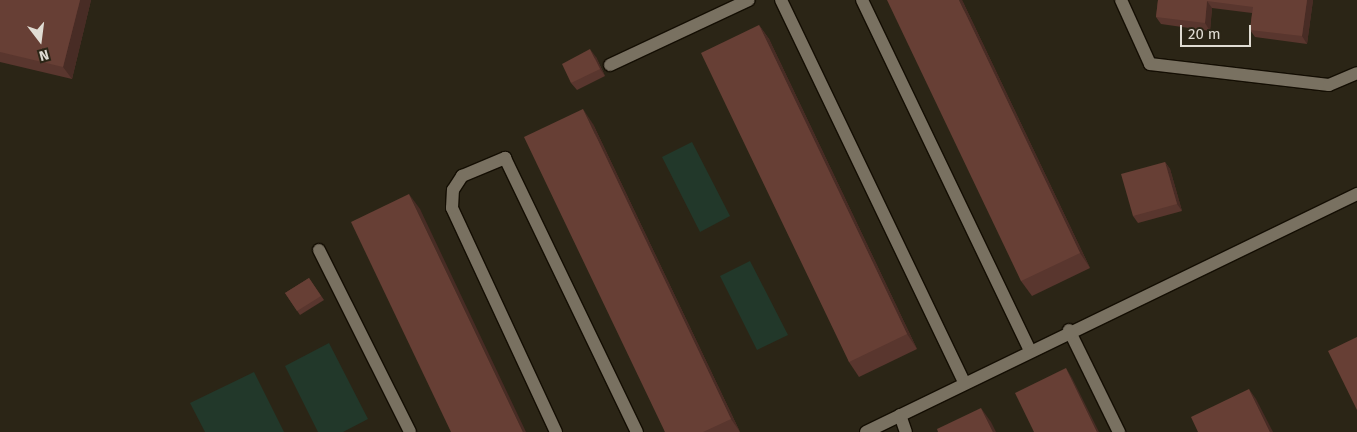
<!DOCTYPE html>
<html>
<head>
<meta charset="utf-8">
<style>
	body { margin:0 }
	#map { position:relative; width:1357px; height:432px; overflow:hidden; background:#2b2516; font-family:"Fira Sans",sans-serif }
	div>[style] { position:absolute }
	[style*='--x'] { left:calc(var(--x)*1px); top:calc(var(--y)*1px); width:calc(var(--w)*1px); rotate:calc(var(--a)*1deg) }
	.green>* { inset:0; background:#22382a }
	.roads { filter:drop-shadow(1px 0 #140e03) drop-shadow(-1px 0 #140e03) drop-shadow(0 1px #140e03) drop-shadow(0 -1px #140e03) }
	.minor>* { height:12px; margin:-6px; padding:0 6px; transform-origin:6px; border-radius:6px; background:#797161 }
	.wall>* { inset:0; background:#59362e }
	.shaded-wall>* { inset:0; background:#482c25 }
	.building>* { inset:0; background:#673f35 }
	span { translate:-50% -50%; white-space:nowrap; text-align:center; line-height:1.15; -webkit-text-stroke:4px #2b2516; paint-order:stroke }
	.north { position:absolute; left:15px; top:15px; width:50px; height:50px; -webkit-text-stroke:4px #2b2516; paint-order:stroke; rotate:165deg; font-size:14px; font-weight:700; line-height:20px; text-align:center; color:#e0dcd3 }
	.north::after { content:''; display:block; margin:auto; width:18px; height:22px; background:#e0dcd3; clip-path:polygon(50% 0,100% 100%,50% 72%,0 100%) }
	.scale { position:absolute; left:1180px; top:25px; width:71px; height:22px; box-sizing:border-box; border:2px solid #e0dcd3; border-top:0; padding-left:6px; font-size:15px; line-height:18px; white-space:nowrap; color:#e0dcd3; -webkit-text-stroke:4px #2b2516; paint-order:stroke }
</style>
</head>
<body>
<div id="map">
	<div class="green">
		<div style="clip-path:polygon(692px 142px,730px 216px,700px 232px,662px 157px)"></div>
		<div style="clip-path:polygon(750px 261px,788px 335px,757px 350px,720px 276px)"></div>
		<div style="clip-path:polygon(329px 343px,368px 419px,343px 432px,318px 432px,285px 366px)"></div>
		<div style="clip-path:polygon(254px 372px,284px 432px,205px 432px,190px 403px)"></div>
	</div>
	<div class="roads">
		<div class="minor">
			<div style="--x:781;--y:0;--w:424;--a:64.4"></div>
			<div style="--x:862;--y:0;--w:388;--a:64.4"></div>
			<div style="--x:1121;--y:0;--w:70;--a:65.6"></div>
			<div style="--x:1150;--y:64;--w:180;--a:6.7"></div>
			<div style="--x:1329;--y:85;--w:30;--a:-23"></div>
			<div style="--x:610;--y:65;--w:153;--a:-25.1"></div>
			<div style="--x:319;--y:250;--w:203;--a:63.4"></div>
			<div style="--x:1069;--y:330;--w:114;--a:63.9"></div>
			<div style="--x:900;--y:415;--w:18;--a:71"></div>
			<div style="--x:556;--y:432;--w:247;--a:-114.9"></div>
			<div style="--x:452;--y:208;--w:18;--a:-87"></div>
			<div style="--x:453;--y:190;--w:17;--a:-57"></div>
			<div style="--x:462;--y:176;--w:47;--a:-22.7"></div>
			<div style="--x:505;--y:158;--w:304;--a:64.3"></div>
			<div style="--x:866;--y:432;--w:546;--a:-25.86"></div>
		</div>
	</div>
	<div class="wall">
		<div style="clip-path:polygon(0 0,91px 0,72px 79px,0 62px)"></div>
		<div style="clip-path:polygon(962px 0,1090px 268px,1032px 296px,1021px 281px)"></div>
		<div style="clip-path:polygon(1158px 0,1313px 0,1307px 44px,1255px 37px,1250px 30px,1252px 13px,1212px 8px,1210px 31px,1161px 24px,1156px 17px)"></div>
		<div style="clip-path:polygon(759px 25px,769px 39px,917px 349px,859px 377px,849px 362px)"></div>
		<div style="clip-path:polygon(596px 57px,605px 76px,577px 90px,571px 83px)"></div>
		<div style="clip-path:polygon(593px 124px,740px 432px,665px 432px)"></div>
		<div style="clip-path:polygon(1165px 162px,1170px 169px,1182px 211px,1138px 223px,1133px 216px)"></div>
		<div style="clip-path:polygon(309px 278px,324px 300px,300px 315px,285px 293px)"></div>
	</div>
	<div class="shaded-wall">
		<div style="clip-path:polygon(80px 0,91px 0,72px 79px,63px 67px)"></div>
		<div style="clip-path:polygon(959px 0,962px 0,1090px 268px,1080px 253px)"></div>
		<div style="clip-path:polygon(1307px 0,1313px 0,1307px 44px,1302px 36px)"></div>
		<div style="clip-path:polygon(1207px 1px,1212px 8px,1210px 31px,1205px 23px)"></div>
		<div style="clip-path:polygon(759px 25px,769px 39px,917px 349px,907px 334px)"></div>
		<div style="clip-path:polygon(590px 49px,596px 57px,605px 76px,600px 69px)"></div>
		<div style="clip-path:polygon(583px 109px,593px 124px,740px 432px,731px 419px)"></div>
		<div style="clip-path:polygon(1165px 162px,1170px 169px,1182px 211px,1177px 204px)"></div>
		<div style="clip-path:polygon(409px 194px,420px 209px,526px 432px,523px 432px)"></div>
		<div style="clip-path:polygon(1066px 368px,1072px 378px,1099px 432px,1097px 432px)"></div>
		<div style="clip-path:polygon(1249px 389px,1256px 399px,1273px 432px,1270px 432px)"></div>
		<div style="clip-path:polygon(981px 408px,991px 422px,996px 432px,993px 432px)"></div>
	</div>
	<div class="building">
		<div style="clip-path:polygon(0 0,80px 0,63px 67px,0 52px)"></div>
		<div style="clip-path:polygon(887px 0,959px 0,1080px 253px,1021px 281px)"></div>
		<div style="clip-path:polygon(1158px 0,1307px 0,1302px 36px,1250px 30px,1253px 7px,1207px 1px,1205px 23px,1156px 17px)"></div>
		<div style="clip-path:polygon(759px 25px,907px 334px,849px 362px,701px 53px)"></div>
		<div style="clip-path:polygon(590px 49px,600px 69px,571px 83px,562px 64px)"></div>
		<div style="clip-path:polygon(583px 109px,731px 419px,703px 432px,665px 432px,524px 137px)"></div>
		<div style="clip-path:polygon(1165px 162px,1177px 204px,1133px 216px,1121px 174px)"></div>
		<div style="clip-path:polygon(409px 194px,523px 432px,451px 432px,351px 222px)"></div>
		<div style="clip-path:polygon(309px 278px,321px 296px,297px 311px,285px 293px)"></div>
		<div style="clip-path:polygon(1357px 337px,1357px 410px,1328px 351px)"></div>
		<div style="clip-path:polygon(1066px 368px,1097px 432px,1034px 432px,1015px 393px)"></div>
		<div style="clip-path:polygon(1249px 389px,1270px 432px,1198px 432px,1191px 417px)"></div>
		<div style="clip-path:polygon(981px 408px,993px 432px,938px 432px,937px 429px)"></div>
	</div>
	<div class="north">N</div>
	<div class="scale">20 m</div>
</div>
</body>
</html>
